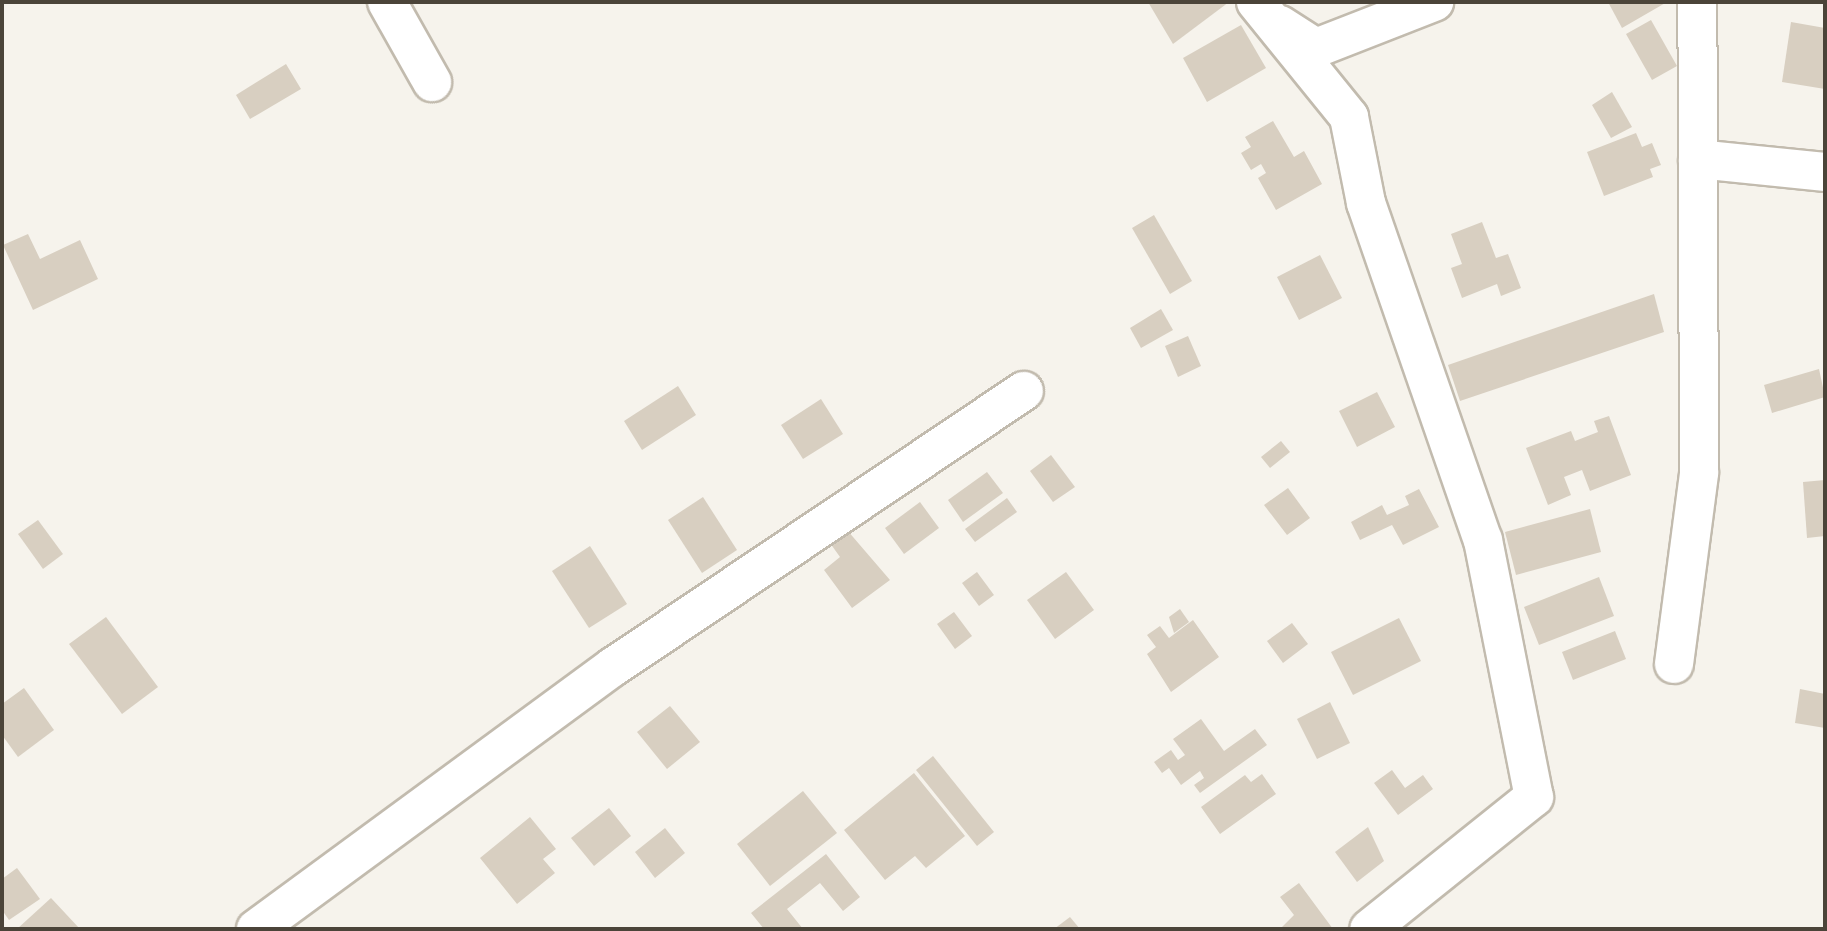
<!DOCTYPE html>
<html>
<head>
<meta charset="utf-8">
<style>
	body { margin:0 }
	#map { position:relative; width:1827px; height:931px; overflow:hidden; background:#f6f3ec; font-family:Barlow,sans-serif }
	div>[style] { position:absolute }
	[style*='--x'] { left:calc(var(--x)*1px); top:calc(var(--y)*1px); width:calc(var(--w)*1px); rotate:calc(var(--a)*1deg) }
	.building>* { inset:0; background:#d8cfc1 }
	.roads { filter:drop-shadow(2px 0 #c2bbae) drop-shadow(-2px 0 #c2bbae) drop-shadow(0 2px #c2bbae) drop-shadow(0 -2px #c2bbae) }
	.minor>* { height:38px; margin:-19px; padding:0 19px; transform-origin:19px; border-radius:19px; background:#fff }
	span { translate:-50% -50%; white-space:nowrap; text-align:center; line-height:1.15; -webkit-text-stroke:5px #fff; paint-order:stroke }
	.frame { position:absolute; inset:0; border:4px solid #4b4439; pointer-events:none }
</style>
</head>
<body>
<div id="map">
	<div class="building">
		<div style="clip-path:polygon(1148px 2px,1229px 2px,1173px 44px)"></div>
		<div style="clip-path:polygon(1608px 2px,1667px 2px,1622px 28px)"></div>
		<div style="clip-path:polygon(1651px 20px,1677px 66px,1652px 80px,1626px 34px)"></div>
		<div style="clip-path:polygon(1791px 22px,1825px 28px,1825px 89px,1782px 82px)"></div>
		<div style="clip-path:polygon(1241px 25px,1266px 68px,1207px 102px,1183px 58px)"></div>
		<div style="clip-path:polygon(286px 64px,301px 89px,250px 119px,236px 95px)"></div>
		<div style="clip-path:polygon(1612px 92px,1632px 127px,1611px 138px,1592px 105px)"></div>
		<div style="clip-path:polygon(1273px 121px,1294px 157px,1304px 151px,1322px 184px,1276px 210px,1258px 178px,1266px 173px,1261px 164px,1251px 170px,1241px 153px,1251px 147px,1245px 137px)"></div>
		<div style="clip-path:polygon(1636px 133px,1642px 147px,1652px 143px,1661px 165px,1650px 169px,1653px 177px,1604px 196px,1587px 152px)"></div>
		<div style="clip-path:polygon(1154px 215px,1192px 281px,1170px 294px,1132px 228px)"></div>
		<div style="clip-path:polygon(1482px 222px,1496px 258px,1508px 254px,1521px 288px,1501px 296px,1497px 284px,1462px 298px,1451px 268px,1462px 264px,1451px 234px)"></div>
		<div style="clip-path:polygon(28px 234px,40px 259px,80px 240px,98px 279px,33px 310px,3px 245px)"></div>
		<div style="clip-path:polygon(1320px 255px,1342px 298px,1299px 320px,1277px 277px)"></div>
		<div style="clip-path:polygon(1654px 294px,1664px 332px,1460px 401px,1448px 365px)"></div>
		<div style="clip-path:polygon(1161px 309px,1173px 330px,1141px 348px,1130px 328px)"></div>
		<div style="clip-path:polygon(1188px 336px,1201px 366px,1178px 377px,1165px 346px)"></div>
		<div style="clip-path:polygon(1819px 369px,1825px 397px,1772px 413px,1764px 385px)"></div>
		<div style="clip-path:polygon(678px 386px,696px 415px,642px 450px,624px 421px)"></div>
		<div style="clip-path:polygon(1377px 392px,1395px 427px,1357px 447px,1339px 411px)"></div>
		<div style="clip-path:polygon(821px 399px,843px 434px,803px 459px,781px 425px)"></div>
		<div style="clip-path:polygon(1609px 416px,1631px 475px,1590px 491px,1582px 470px,1564px 477px,1571px 495px,1548px 505px,1526px 448px,1571px 431px,1575px 441px,1598px 432px,1594px 421px)"></div>
		<div style="clip-path:polygon(1281px 441px,1290px 452px,1270px 468px,1261px 457px)"></div>
		<div style="clip-path:polygon(1051px 455px,1075px 487px,1053px 502px,1030px 471px)"></div>
		<div style="clip-path:polygon(987px 472px,1003px 493px,963px 522px,948px 500px)"></div>
		<div style="clip-path:polygon(1825px 480px,1825px 536px,1807px 538px,1803px 482px)"></div>
		<div style="clip-path:polygon(1288px 488px,1310px 518px,1287px 535px,1264px 505px)"></div>
		<div style="clip-path:polygon(1419px 489px,1439px 527px,1403px 545px,1392px 525px,1360px 540px,1351px 522px,1382px 505px,1387px 515px,1409px 505px,1405px 496px)"></div>
		<div style="clip-path:polygon(703px 497px,737px 550px,702px 573px,668px 520px)"></div>
		<div style="clip-path:polygon(1007px 498px,1017px 512px,975px 542px,965px 529px)"></div>
		<div style="clip-path:polygon(920px 502px,939px 528px,904px 554px,885px 528px)"></div>
		<div style="clip-path:polygon(1590px 509px,1601px 552px,1516px 575px,1505px 532px)"></div>
		<div style="clip-path:polygon(38px 520px,63px 554px,43px 569px,18px 534px)"></div>
		<div style="clip-path:polygon(847px 530px,890px 580px,852px 608px,824px 570px,840px 557px,830px 543px)"></div>
		<div style="clip-path:polygon(590px 546px,627px 604px,589px 628px,552px 571px)"></div>
		<div style="clip-path:polygon(977px 572px,994px 595px,979px 606px,962px 583px)"></div>
		<div style="clip-path:polygon(1066px 572px,1094px 610px,1055px 639px,1027px 600px)"></div>
		<div style="clip-path:polygon(1599px 577px,1614px 616px,1539px 645px,1524px 607px)"></div>
		<div style="clip-path:polygon(1180px 609px,1189px 622px,1174px 633px,1169px 617px)"></div>
		<div style="clip-path:polygon(954px 612px,972px 636px,955px 649px,937px 624px)"></div>
		<div style="clip-path:polygon(106px 617px,158px 687px,122px 714px,69px 644px)"></div>
		<div style="clip-path:polygon(1399px 618px,1421px 661px,1353px 695px,1331px 652px)"></div>
		<div style="clip-path:polygon(1193px 620px,1219px 657px,1171px 692px,1147px 654px,1156px 647px,1147px 635px,1160px 626px,1169px 638px)"></div>
		<div style="clip-path:polygon(1292px 623px,1308px 644px,1283px 663px,1267px 641px)"></div>
		<div style="clip-path:polygon(1615px 631px,1626px 659px,1573px 680px,1562px 652px)"></div>
		<div style="clip-path:polygon(24px 688px,54px 730px,18px 757px,2px 735px,2px 704px)"></div>
		<div style="clip-path:polygon(1800px 689px,1825px 694px,1825px 728px,1795px 723px)"></div>
		<div style="clip-path:polygon(1330px 702px,1350px 743px,1317px 759px,1297px 719px)"></div>
		<div style="clip-path:polygon(670px 706px,700px 742px,667px 769px,637px 732px)"></div>
		<div style="clip-path:polygon(1201px 719px,1224px 751px,1255px 729px,1267px 745px,1200px 793px,1194px 785px,1204px 778px,1200px 771px,1181px 785px,1169px 768px,1162px 773px,1154px 762px,1171px 750px,1178px 760px,1185px 755px,1173px 739px)"></div>
		<div style="clip-path:polygon(933px 756px,994px 832px,977px 846px,916px 770px)"></div>
		<div style="clip-path:polygon(1392px 770px,1405px 788px,1423px 775px,1433px 789px,1398px 815px,1374px 783px)"></div>
		<div style="clip-path:polygon(914px 773px,965px 836px,926px 868px,915px 856px,885px 880px,844px 830px)"></div>
		<div style="clip-path:polygon(1262px 774px,1276px 794px,1220px 834px,1201px 807px,1245px 775px,1251px 782px)"></div>
		<div style="clip-path:polygon(803px 791px,837px 833px,770px 886px,737px 844px)"></div>
		<div style="clip-path:polygon(609px 808px,631px 836px,594px 866px,571px 838px)"></div>
		<div style="clip-path:polygon(530px 817px,556px 849px,543px 859px,555px 873px,517px 904px,480px 858px)"></div>
		<div style="clip-path:polygon(1368px 827px,1384px 861px,1357px 882px,1335px 852px)"></div>
		<div style="clip-path:polygon(665px 828px,685px 853px,655px 878px,635px 852px)"></div>
		<div style="clip-path:polygon(826px 854px,860px 897px,843px 911px,820px 883px,787px 909px,803px 929px,764px 929px,751px 913px)"></div>
		<div style="clip-path:polygon(17px 868px,40px 899px,9px 920px,2px 910px,2px 879px)"></div>
		<div style="clip-path:polygon(1299px 883px,1333px 929px,1280px 929px,1294px 915px,1280px 897px)"></div>
		<div style="clip-path:polygon(51px 898px,80px 929px,17px 929px)"></div>
		<div style="clip-path:polygon(1070px 917px,1080px 929px,1054px 929px)"></div>
	</div>
	<div class="roads">
		<div class="minor">
			<div style="--x:387;--y:2;--w:92;--a:60.6"></div>
			<div style="--x:1256;--y:2;--w:148;--a:51"></div>
			<div style="--x:1349;--y:117;--w:88;--a:78.8"></div>
			<div style="--x:1366;--y:203;--w:357;--a:70.9"></div>
			<div style="--x:1483;--y:540;--w:262;--a:78.8"></div>
			<div style="--x:1534;--y:797;--w:211;--a:141.3"></div>
			<div style="--x:1280;--y:25;--w:43;--a:32.6"></div>
			<div style="--x:1316;--y:48;--w:127;--a:-21.3"></div>
			<div style="--x:1698;--y:159;--w:128;--a:5.8"></div>
			<div style="--x:1674;--y:664;--w:193;--a:-82.5"></div>
			<div style="--x:1699;--y:473;--w:471;--a:-90.2"></div>
			<div style="--x:256;--y:929;--w:443;--a:-36.3"></div>
			<div style="--x:613;--y:667;--w:495;--a:-33.9"></div>
		</div>
	</div>
	<div class="frame"></div>
</div>
</body>
</html>
